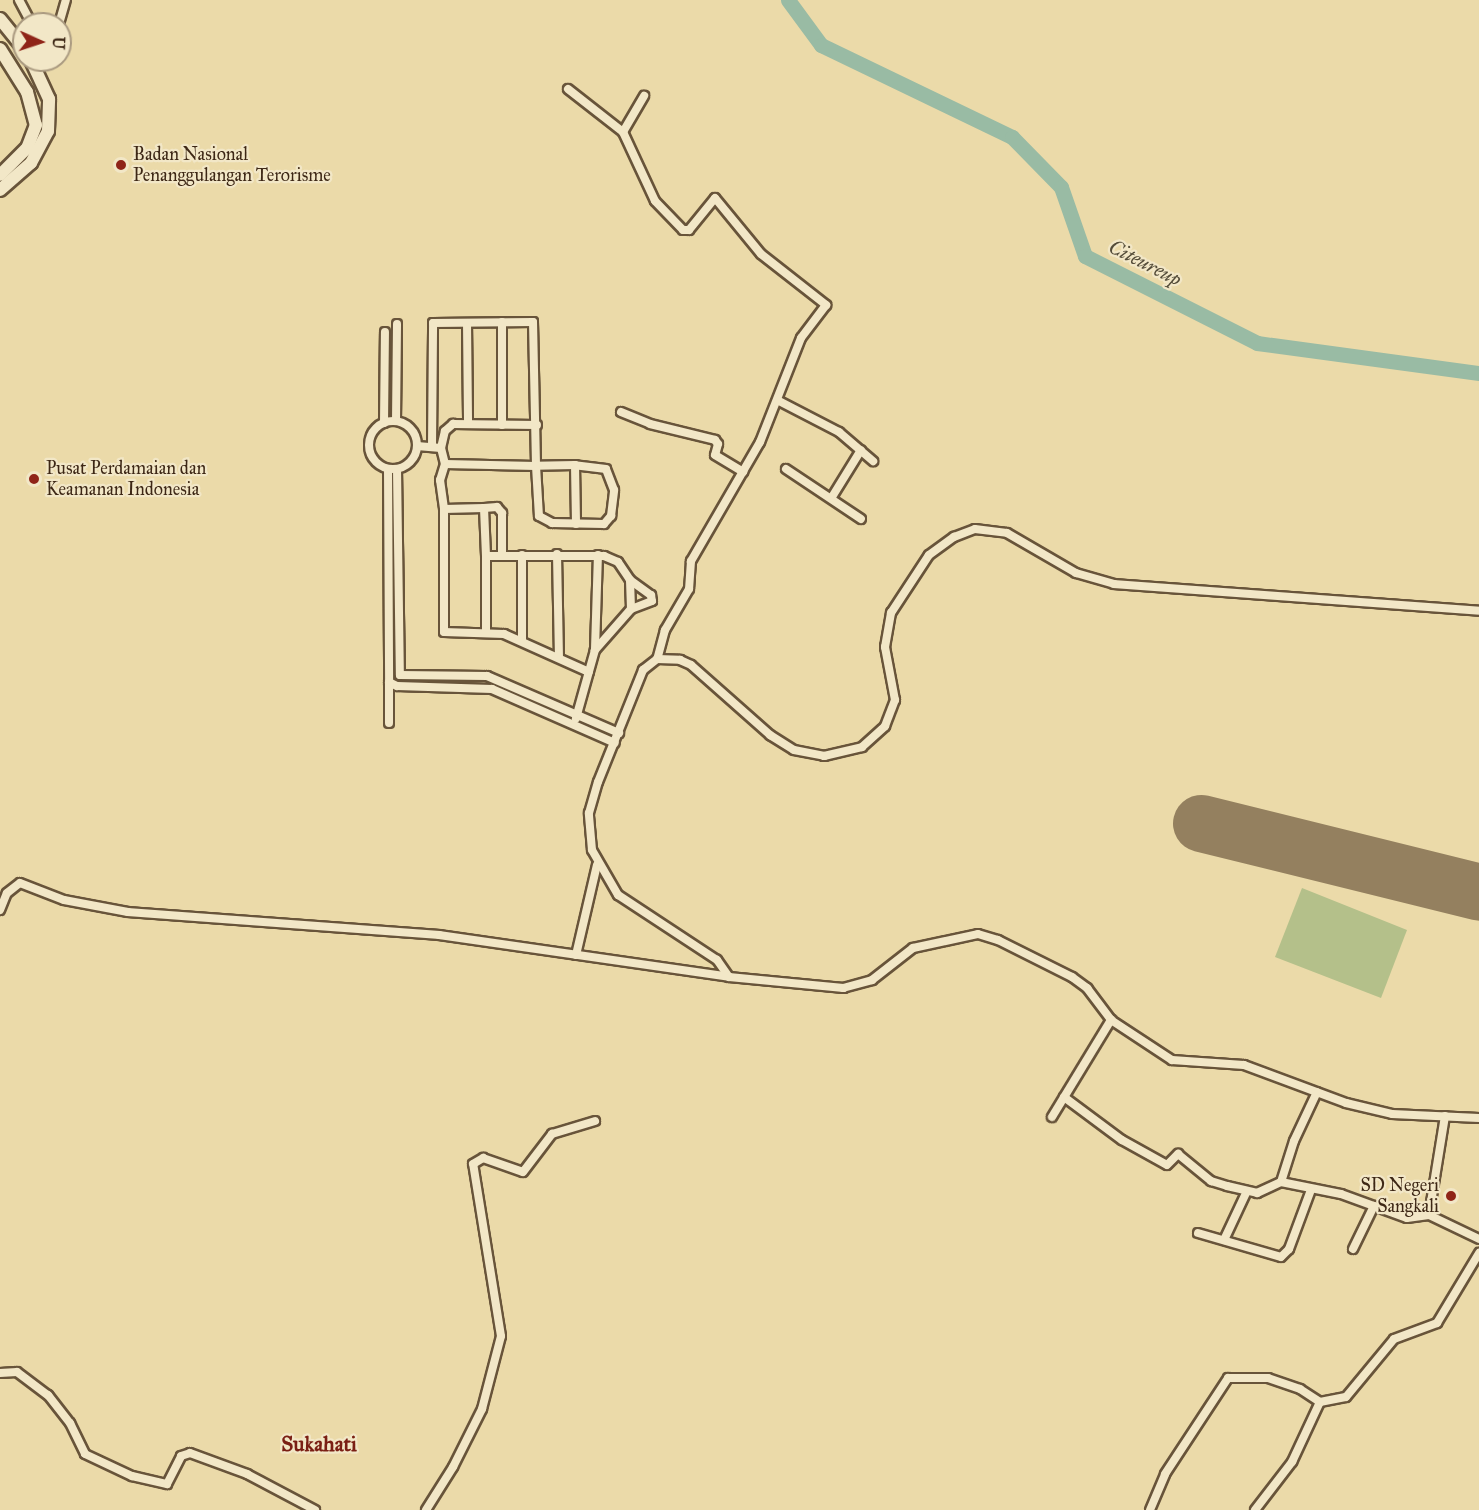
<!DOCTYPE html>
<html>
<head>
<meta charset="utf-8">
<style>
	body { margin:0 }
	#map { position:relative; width:1479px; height:1510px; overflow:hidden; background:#ebdaa9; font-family:"IM FELL Great Primer",serif }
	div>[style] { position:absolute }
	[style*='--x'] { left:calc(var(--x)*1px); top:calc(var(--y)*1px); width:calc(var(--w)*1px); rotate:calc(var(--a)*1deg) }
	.green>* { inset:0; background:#b4c08a }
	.river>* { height:15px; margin:-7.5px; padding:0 7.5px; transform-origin:7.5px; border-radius:7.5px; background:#99bba4 }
	.runway>* { height:57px; margin:-28.5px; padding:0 28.5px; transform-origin:28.5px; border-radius:28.5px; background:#94805f }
	.roads { filter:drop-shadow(2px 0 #68543a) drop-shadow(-2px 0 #68543a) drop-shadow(0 2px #68543a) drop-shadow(0 -2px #68543a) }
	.street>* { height:8px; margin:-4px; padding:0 4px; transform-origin:4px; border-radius:4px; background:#f2e7c7 }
	.street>.ring { margin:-4px; padding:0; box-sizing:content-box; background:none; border:8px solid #f2e7c7; border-radius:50% }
	.secondary>* { height:12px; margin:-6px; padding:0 6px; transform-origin:6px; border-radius:6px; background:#f2e7c7 }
	.dots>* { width:16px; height:16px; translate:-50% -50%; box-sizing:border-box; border:3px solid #f2e7c7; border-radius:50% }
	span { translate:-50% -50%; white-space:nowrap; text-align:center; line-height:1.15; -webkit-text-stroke:4.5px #f2e7c7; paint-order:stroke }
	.poi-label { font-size:18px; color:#3d2715 }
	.left { translate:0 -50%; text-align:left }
	.right { translate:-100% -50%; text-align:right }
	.water-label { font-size:20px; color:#544c39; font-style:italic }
	.quarter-label { font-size:21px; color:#7a1f14; font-weight:700 }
	.north { position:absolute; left:12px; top:12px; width:60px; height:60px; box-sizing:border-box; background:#f2e7c7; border:2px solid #aa9a80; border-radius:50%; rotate:93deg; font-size:16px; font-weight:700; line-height:24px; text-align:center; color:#3d2715 }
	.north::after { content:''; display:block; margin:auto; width:21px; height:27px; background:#8f2418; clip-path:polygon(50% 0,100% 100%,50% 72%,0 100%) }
</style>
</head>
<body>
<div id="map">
	<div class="green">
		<div style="clip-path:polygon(1302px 888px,1407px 930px,1381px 998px,1275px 957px)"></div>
	</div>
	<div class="river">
		<div style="--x:788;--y:0;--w:56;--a:53.7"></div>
		<div style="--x:821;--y:45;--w:212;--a:25.7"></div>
		<div style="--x:1012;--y:137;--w:70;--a:45.6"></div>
		<div style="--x:1061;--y:187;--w:73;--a:70.8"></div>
		<div style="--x:1085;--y:256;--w:193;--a:26.8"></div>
		<div style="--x:1257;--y:343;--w:224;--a:7.7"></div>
	</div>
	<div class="runway">
		<div style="--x:1201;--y:823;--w:286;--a:13.9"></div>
	</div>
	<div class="roads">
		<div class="street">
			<div style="--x:19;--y:0;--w:27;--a:62"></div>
			<div style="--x:59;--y:24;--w:25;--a:-74"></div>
			<div style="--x:568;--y:89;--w:70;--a:38"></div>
			<div style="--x:623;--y:132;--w:76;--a:65.1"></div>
			<div style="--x:655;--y:201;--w:40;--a:46"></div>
			<div style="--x:683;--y:230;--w:6;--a:0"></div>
			<div style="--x:689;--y:230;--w:41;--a:-50.9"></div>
			<div style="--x:715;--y:198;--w:72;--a:50.6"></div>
			<div style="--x:761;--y:254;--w:83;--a:38.1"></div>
			<div style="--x:826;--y:305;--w:41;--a:127.1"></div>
			<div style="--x:801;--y:338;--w:112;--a:111.5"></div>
			<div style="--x:760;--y:442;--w:138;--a:120.1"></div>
			<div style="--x:691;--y:561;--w:28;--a:94"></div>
			<div style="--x:689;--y:589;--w:48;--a:120.3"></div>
			<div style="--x:665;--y:630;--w:30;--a:105"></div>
			<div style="--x:623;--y:132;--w:42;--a:-59.7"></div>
			<div style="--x:502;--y:322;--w:103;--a:90"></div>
			<div style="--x:467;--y:323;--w:100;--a:89.4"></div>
			<div style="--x:779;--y:401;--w:68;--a:27.3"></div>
			<div style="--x:839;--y:432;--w:45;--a:40.5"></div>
			<div style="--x:621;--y:412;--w:31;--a:22"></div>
			<div style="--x:650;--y:424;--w:67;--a:13.8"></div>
			<div style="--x:715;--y:440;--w:5;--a:53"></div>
			<div style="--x:718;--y:444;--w:11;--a:105"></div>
			<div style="--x:715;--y:455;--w:33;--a:31"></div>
			<div style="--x:396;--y:421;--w:97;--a:-89.4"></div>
			<div class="ring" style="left:369px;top:421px;width:40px;height:40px"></div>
			<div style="--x:384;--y:423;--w:91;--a:-89.4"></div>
			<div style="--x:417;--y:446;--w:24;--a:5"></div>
			<div style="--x:441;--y:448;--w:16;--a:76"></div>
			<div style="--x:445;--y:464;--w:17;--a:107"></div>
			<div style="--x:440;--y:480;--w:29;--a:82"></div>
			<div style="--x:444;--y:509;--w:123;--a:90"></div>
			<div style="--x:444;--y:632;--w:60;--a:1.9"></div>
			<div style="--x:504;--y:634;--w:93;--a:24.1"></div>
			<div style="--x:432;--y:446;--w:123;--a:-89.5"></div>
			<div style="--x:433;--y:323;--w:100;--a:-0.6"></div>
			<div style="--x:533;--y:322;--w:144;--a:88.8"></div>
			<div style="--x:536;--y:466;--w:50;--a:86.6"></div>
			<div style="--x:539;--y:516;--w:15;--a:28"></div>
			<div style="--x:552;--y:523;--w:52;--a:1.1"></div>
			<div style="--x:604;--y:524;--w:11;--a:-49"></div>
			<div style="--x:611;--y:516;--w:26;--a:-83"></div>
			<div style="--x:614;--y:490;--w:22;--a:-111"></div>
			<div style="--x:606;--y:469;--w:31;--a:-173"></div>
			<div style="--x:575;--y:465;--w:39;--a:179"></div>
			<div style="--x:536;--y:466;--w:91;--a:-178.7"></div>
			<div style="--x:441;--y:448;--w:17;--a:-77"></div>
			<div style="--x:445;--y:431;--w:11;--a:-41"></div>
			<div style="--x:453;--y:424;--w:84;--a:0.7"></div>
			<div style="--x:575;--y:465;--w:59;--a:89"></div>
			<div style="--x:388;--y:469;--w:213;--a:89.7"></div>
			<div style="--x:389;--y:682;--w:9;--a:27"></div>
			<div style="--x:397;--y:686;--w:95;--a:1.8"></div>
			<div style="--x:492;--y:689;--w:134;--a:23.7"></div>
			<div style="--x:397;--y:469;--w:206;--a:89.2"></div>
			<div style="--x:400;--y:675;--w:87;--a:0.7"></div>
			<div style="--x:487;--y:676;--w:144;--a:23.4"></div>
			<div style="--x:786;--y:469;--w:90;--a:33.7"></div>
			<div style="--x:832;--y:497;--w:55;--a:-58.3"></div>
			<div style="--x:484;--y:508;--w:13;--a:-4"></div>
			<div style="--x:497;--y:507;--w:8;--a:50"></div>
			<div style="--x:502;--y:513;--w:42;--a:90"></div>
			<div style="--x:444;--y:509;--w:40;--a:-1.4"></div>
			<div style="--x:484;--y:508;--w:48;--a:87.6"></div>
			<div style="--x:486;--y:556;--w:118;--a:0"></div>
			<div style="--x:604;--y:556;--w:15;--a:23"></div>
			<div style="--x:618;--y:562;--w:22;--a:56"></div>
			<div style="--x:630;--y:580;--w:26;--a:36"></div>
			<div style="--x:651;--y:595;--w:6;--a:81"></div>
			<div style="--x:652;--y:601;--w:22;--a:159"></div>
			<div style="--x:631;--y:609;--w:55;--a:131.3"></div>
			<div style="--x:595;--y:650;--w:71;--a:105.6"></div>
			<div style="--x:557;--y:554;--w:103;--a:88.9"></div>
			<div style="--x:522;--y:555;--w:85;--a:90"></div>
			<div style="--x:486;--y:556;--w:76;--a:90"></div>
			<div style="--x:630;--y:580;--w:29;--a:88"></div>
			<div style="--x:595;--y:649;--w:94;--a:-88.2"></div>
			<div style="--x:389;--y:723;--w:41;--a:-90"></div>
			<div style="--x:0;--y:910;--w:18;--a:-68"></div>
			<div style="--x:7;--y:893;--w:16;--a:-38"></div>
			<div style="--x:20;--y:883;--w:47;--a:21.1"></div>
			<div style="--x:64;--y:900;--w:65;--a:10.6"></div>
			<div style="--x:128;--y:912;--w:312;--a:4.2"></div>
			<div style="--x:439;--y:935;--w:293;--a:8.2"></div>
			<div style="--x:729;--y:977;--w:115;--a:5.5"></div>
			<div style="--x:843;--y:988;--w:30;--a:-15"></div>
			<div style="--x:872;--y:980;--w:52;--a:-38"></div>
			<div style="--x:913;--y:948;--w:66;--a:-12.2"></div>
			<div style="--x:978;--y:934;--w:21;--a:17"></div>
			<div style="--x:998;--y:940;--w:83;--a:26.6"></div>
			<div style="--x:1072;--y:977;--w:19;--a:36"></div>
			<div style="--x:1087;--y:988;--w:40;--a:53"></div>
			<div style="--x:1111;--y:1020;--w:73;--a:33.3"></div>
			<div style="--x:1172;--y:1060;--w:72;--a:4"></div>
			<div style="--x:1244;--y:1065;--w:109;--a:20.4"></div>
			<div style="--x:1346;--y:1103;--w:47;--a:13.4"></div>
			<div style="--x:1392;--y:1114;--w:87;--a:2.6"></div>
			<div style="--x:576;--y:955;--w:92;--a:-76.9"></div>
			<div style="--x:729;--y:977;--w:21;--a:-125"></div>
			<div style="--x:717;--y:960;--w:118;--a:-146.7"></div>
			<div style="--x:618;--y:895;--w:52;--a:-120"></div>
			<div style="--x:592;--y:850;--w:37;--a:-95"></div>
			<div style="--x:589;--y:813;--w:32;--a:-74"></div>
			<div style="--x:598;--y:782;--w:121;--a:-68.1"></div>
			<div style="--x:643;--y:670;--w:18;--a:-38"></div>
			<div style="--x:657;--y:659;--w:23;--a:2"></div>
			<div style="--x:680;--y:660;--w:12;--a:24"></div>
			<div style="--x:691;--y:665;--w:106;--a:41.5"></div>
			<div style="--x:770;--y:735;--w:28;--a:32"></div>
			<div style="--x:794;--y:750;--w:31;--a:11"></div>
			<div style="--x:824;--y:756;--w:39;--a:-13"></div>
			<div style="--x:862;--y:747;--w:31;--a:-42"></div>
			<div style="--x:885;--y:726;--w:28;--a:-69"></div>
			<div style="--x:895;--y:700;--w:54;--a:-100.7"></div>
			<div style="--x:885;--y:647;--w:35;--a:-80"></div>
			<div style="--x:891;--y:613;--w:69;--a:-56.8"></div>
			<div style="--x:929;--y:555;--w:31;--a:-36"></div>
			<div style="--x:954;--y:537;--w:22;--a:-21"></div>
			<div style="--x:975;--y:529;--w:32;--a:7"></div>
			<div style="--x:1007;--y:533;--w:80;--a:30.1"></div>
			<div style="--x:1076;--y:573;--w:40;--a:16"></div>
			<div style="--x:1114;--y:584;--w:366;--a:4.2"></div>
			<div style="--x:1064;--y:1097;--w:72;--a:36.6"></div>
			<div style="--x:1122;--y:1140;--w:51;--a:29.1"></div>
			<div style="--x:1167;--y:1165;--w:16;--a:-45"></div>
			<div style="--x:1178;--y:1154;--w:43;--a:39.3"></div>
			<div style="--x:1211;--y:1181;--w:17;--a:17"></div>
			<div style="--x:1227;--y:1186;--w:31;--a:13"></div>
			<div style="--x:1257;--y:1193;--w:26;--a:-25"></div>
			<div style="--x:1281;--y:1182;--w:61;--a:11.3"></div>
			<div style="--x:1341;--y:1194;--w:70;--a:20"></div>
			<div style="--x:1407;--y:1218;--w:22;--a:-8"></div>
			<div style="--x:1445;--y:1116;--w:100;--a:99.2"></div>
			<div style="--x:1429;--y:1215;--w:55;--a:25.6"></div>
			<div style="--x:1052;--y:1117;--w:114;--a:-58.7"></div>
			<div style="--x:1281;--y:1182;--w:43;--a:-72.4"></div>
			<div style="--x:1294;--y:1141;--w:54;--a:-64.9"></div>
			<div style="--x:1198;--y:1233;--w:86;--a:16.1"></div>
			<div style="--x:1281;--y:1257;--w:11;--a:-45"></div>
			<div style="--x:1289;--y:1249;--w:63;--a:-69.6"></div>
			<div style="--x:1224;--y:1240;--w:54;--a:-64.9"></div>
			<div style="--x:1353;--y:1249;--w:48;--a:-64"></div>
			<div style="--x:0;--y:1373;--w:17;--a:-3"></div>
			<div style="--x:17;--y:1372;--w:39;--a:37"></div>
			<div style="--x:48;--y:1395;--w:36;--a:52"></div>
			<div style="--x:70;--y:1423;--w:34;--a:64"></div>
			<div style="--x:85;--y:1454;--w:52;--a:25.1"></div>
			<div style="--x:132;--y:1476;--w:36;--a:13"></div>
			<div style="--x:167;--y:1484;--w:31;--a:-63"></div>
			<div style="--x:181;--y:1456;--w:9;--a:-18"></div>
			<div style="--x:190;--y:1453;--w:61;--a:20.2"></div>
			<div style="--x:247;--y:1474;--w:77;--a:27.9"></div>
			<div style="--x:426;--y:1510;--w:51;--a:-57.9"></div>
			<div style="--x:453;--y:1467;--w:65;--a:-63.4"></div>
			<div style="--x:482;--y:1409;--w:75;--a:-75.4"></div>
			<div style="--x:501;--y:1336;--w:174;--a:-99.2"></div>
			<div style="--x:473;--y:1164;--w:12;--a:-31"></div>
			<div style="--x:483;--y:1158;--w:42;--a:19.3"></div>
			<div style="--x:523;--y:1172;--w:48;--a:-52.7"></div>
			<div style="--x:552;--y:1134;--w:45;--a:-16.8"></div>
			<div style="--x:1150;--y:1510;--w:39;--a:-67"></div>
			<div style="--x:1165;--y:1474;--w:115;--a:-56.7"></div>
			<div style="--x:1228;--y:1378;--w:40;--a:0"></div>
			<div style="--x:1268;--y:1378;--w:34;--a:19"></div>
			<div style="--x:1300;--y:1389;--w:24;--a:33"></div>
			<div style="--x:1255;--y:1510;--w:61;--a:-52.4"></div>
			<div style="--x:1292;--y:1462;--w:66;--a:-65"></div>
			<div style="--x:1320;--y:1402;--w:26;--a:-11"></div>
			<div style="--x:1346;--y:1397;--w:75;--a:-50.4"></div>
			<div style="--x:1394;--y:1339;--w:46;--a:-20.4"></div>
			<div style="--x:1437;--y:1323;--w:82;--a:-59"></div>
		</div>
		<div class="secondary">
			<div style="--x:0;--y:19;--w:38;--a:51"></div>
			<div style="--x:0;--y:49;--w:51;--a:57.9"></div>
			<div style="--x:27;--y:92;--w:34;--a:75"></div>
			<div style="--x:36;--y:125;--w:25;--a:111"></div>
			<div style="--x:27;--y:148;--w:38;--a:135"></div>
			<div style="--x:0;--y:190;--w:41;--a:-41.1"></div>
			<div style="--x:31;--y:163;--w:36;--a:-62"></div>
			<div style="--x:48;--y:131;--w:32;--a:-88"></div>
			<div style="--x:49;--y:99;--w:43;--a:-114.8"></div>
		</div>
	</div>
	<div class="dots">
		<div style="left:121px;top:165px;background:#8f2418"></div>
		<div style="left:34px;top:479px;background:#8f2418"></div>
		<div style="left:1451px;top:1196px;background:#8f2418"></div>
	</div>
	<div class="poi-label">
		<span class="left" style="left:133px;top:165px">Badan Nasional<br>Penanggulangan Terorisme</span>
		<span class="left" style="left:46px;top:479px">Pusat Perdamaian dan<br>Keamanan Indonesia</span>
		<span class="right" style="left:1439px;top:1196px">SD Negeri<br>Sangkali</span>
	</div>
	<div class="water-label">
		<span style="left:1145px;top:263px;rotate:27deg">Citeureup</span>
	</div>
	<div class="quarter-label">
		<span style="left:319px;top:1444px">Sukahati</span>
	</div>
	<div class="north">U</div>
</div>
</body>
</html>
